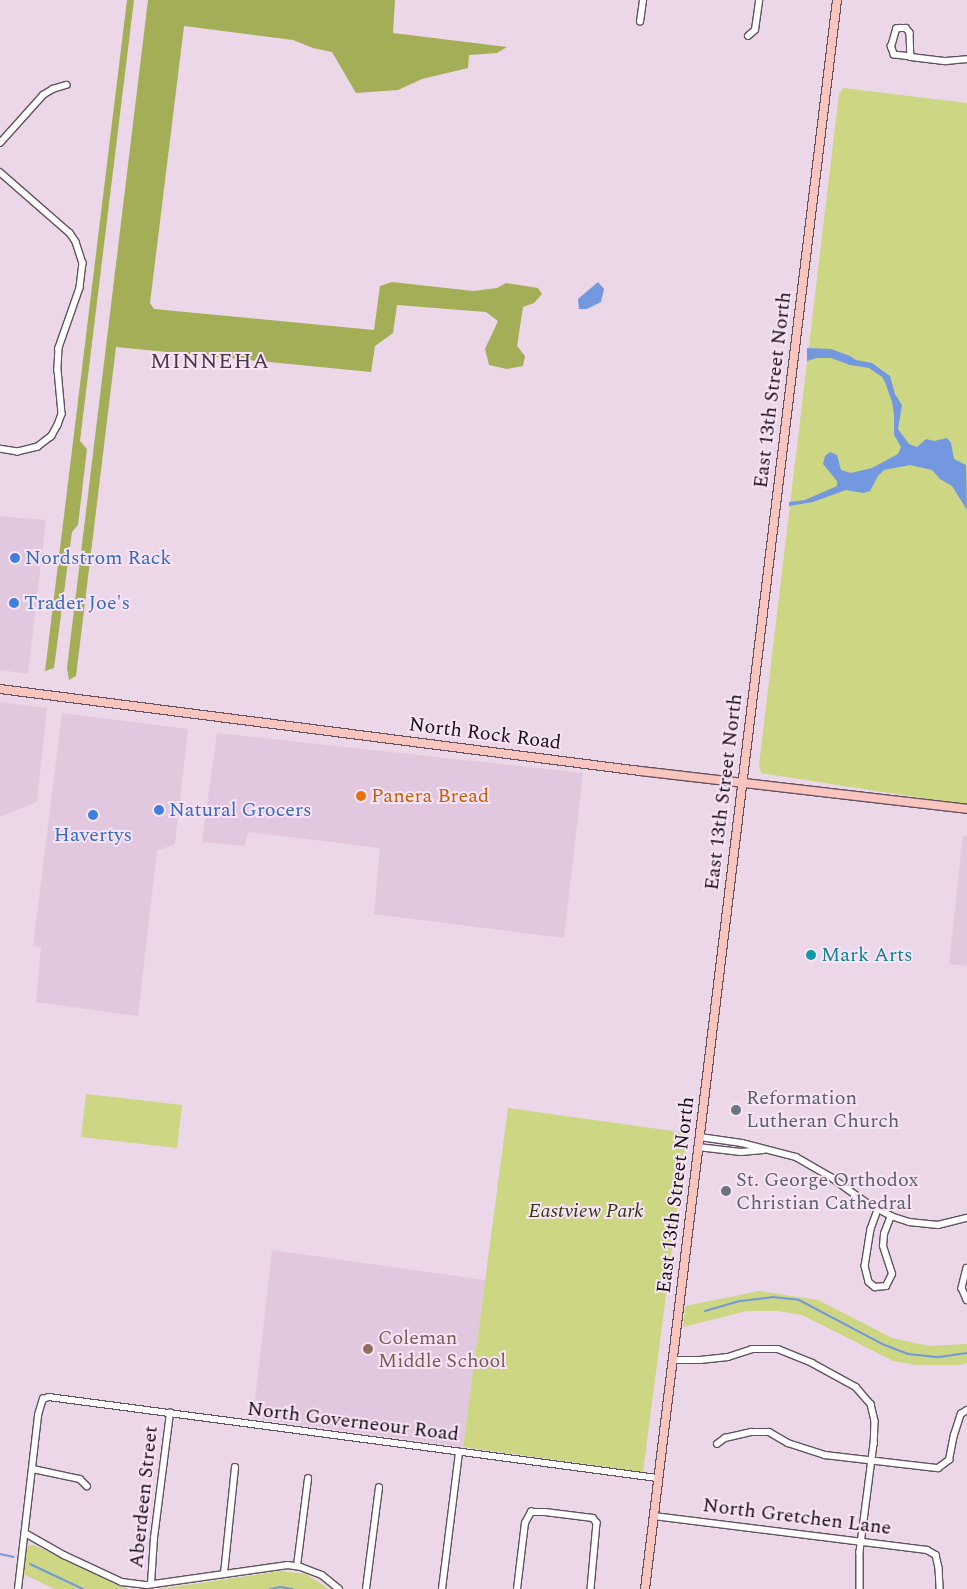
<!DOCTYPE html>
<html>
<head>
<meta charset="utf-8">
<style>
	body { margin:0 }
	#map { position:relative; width:967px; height:1589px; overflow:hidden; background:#ebd7e8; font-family:Spectral,serif }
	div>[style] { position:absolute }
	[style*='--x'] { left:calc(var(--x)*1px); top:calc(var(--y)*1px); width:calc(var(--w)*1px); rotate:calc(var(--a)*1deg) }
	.built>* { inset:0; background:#e1c8de }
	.green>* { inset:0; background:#ccd683 }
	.forest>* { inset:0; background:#a4ae57 }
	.water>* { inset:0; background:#7498df }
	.stream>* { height:2px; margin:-1px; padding:0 1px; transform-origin:1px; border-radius:1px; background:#7498df }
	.roads { filter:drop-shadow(1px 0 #625160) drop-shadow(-1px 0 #625160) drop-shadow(0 1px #625160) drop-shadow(0 -1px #625160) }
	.minor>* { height:5.5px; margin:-2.75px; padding:0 2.75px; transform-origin:2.75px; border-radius:2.75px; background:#fff }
	.major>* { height:8px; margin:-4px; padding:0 4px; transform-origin:4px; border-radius:4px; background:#fac5bf }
	.dots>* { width:14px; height:14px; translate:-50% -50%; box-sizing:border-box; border:2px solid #f8e4f6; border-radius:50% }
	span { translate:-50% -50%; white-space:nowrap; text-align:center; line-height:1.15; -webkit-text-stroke:4px #f8e4f6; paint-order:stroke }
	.street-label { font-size:20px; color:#150e14 }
	.shop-label { font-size:20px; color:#366cbe }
	.left { translate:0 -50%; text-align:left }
	.food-label { font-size:20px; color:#c56008 }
	.culture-label { font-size:20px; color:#0d838f }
	.worship-label { font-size:20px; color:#5b616d }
	.park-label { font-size:20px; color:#343812; font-style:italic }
	.education-label { font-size:20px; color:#785e54 }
	.quarter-label { font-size:22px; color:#483846; letter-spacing:1px }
</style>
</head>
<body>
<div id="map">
	<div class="built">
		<div style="clip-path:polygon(0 516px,46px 520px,28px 674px,0 670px)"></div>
		<div style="clip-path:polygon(0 702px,47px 708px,37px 802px,0 817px)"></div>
		<div style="clip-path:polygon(62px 713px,188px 729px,175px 844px,157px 851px,138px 1016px,36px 1002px,41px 947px,33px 946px)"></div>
		<div style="clip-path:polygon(217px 733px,583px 773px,564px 938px,374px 914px,380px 848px,248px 832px,245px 846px,202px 842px)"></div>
		<div style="clip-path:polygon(963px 835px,967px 836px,967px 966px,949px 964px)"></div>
		<div style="clip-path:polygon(272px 1250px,485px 1280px,463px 1447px,253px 1418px)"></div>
	</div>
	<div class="green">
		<div style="clip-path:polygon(843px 88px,967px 103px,967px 805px,761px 773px,759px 765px,839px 94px)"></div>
		<div style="clip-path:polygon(86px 1094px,182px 1105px,177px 1148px,81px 1137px)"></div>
		<div style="clip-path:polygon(508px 1108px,687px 1133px,643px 1472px,463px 1447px)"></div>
		<div style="clip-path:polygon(759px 1291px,818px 1300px,892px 1338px,929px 1346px,967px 1344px,967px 1363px,959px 1365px,916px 1365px,893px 1361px,802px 1315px,778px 1311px,747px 1311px,683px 1327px,685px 1306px)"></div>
		<div style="clip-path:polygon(34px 1545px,119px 1586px,129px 1589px,55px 1589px,23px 1574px,26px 1550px,27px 1546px)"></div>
		<div style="clip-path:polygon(281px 1571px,306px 1574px,329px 1589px,159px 1589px)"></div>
	</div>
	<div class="forest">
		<div style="clip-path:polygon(127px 0,134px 0,80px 441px,87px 449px,78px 525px,72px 532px,54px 668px,45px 671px)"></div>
		<div style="clip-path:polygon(148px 0,395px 0,393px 33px,507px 47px,497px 53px,469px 55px,468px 68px,422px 79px,398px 90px,356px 93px,332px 52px,313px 48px,293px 40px,184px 26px,150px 303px,154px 309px,374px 330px,380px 286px,392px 282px,473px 291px,497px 288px,506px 283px,538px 288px,542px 294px,534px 303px,523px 307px,517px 346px,525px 356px,523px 366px,507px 369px,489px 365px,485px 349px,498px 321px,486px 312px,397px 305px,393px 333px,375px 346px,371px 372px,116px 347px,76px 676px,69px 680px,67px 668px)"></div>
	</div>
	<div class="water">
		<div style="clip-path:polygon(598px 282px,604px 289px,601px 302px,587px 309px,579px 309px,578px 299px)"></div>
		<div style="clip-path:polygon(807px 348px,831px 349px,850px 356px,856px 360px,872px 363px,890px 376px,895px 394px,902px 405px,898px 429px,909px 444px,917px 447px,926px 439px,934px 441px,947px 438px,951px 443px,954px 459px,966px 465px,967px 510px,952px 486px,940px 479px,932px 470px,910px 465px,884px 470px,878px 476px,870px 491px,863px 493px,846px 490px,813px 502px,789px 506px,789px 502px,805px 500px,837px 486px,837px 481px,823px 464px,825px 456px,830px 452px,837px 455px,841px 470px,851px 473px,872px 468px,898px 454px,901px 447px,894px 435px,894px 414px,892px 402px,885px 382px,882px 377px,869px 368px,850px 365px,831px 358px,817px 358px,807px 361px)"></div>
	</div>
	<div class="stream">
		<div style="--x:705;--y:1311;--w:37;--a:-16"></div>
		<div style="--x:741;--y:1301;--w:31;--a:-7"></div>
		<div style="--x:772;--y:1297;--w:27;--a:6"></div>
		<div style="--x:799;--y:1300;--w:94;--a:27.9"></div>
		<div style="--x:882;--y:1344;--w:28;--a:21"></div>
		<div style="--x:908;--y:1354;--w:31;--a:6"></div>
		<div style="--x:939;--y:1357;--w:28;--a:-8"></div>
		<div style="--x:0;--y:1554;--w:14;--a:12"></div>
		<div style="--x:30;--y:1564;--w:59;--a:25.3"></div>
		<div style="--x:270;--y:1589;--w:10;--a:-11"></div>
		<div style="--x:280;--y:1587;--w:13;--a:9"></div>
	</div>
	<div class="roads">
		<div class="minor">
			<div style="--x:640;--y:22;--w:22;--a:-82"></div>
			<div style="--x:900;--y:28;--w:6;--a:0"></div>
			<div style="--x:906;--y:28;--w:6;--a:51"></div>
			<div style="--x:910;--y:33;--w:24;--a:88"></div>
			<div style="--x:911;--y:57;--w:17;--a:-173"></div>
			<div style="--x:894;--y:55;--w:9;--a:-111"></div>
			<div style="--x:891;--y:47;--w:19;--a:-74"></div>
			<div style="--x:896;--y:29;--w:4;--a:-14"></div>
			<div style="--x:748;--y:36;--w:9;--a:-41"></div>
			<div style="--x:755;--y:30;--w:30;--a:-82"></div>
			<div style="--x:911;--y:57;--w:35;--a:7"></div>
			<div style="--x:946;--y:61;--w:21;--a:-5"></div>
			<div style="--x:0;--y:143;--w:64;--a:-48.1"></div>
			<div style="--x:43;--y:95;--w:12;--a:-31"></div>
			<div style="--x:53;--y:89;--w:14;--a:-17"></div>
			<div style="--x:0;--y:172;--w:93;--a:41.1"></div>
			<div style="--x:70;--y:233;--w:11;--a:56"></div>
			<div style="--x:76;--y:242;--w:22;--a:72"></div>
			<div style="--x:83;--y:263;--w:25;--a:97"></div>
			<div style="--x:80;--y:288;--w:64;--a:109.3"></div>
			<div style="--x:59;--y:348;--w:22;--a:93"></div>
			<div style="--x:58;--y:370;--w:44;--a:84.8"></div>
			<div style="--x:62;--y:414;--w:12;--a:110"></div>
			<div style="--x:58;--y:425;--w:13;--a:119"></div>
			<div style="--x:52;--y:436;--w:18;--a:142"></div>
			<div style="--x:38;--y:447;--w:21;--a:166"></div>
			<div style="--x:18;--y:452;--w:18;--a:-171"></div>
			<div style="--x:700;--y:1137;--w:42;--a:8.1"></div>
			<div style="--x:742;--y:1143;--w:56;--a:14.5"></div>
			<div style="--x:796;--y:1157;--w:40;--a:29.7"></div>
			<div style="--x:831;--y:1177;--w:44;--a:35.8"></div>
			<div style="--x:867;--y:1203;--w:27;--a:28"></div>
			<div style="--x:891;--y:1216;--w:19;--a:18"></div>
			<div style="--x:909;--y:1222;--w:29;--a:6"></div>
			<div style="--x:938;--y:1225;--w:30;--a:-14"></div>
			<div style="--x:698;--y:1147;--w:43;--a:6.6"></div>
			<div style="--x:741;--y:1152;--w:22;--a:-5"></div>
			<div style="--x:878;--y:1210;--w:20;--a:110"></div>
			<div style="--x:871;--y:1229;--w:37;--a:99"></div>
			<div style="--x:865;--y:1266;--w:16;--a:76"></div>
			<div style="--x:869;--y:1282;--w:8;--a:40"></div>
			<div style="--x:875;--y:1287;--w:11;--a:-5"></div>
			<div style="--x:886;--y:1286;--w:13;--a:-63"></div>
			<div style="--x:892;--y:1274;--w:29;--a:-108"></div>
			<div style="--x:883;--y:1246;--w:12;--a:-85"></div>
			<div style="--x:884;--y:1234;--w:19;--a:-69"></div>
			<div style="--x:967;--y:1268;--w:21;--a:104"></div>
			<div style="--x:962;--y:1288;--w:13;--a:67"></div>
			<div style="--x:672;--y:1360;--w:28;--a:0"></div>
			<div style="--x:700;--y:1360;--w:28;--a:-6"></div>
			<div style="--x:728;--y:1357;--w:25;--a:-18"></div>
			<div style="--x:752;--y:1349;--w:26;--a:0"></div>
			<div style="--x:778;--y:1349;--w:37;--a:22"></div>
			<div style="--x:812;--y:1363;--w:50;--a:28.6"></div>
			<div style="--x:856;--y:1387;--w:23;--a:49"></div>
			<div style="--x:871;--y:1404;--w:17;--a:77"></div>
			<div style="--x:875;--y:1421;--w:23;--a:92"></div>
			<div style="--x:874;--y:1444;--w:109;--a:97.4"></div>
			<div style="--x:860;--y:1552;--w:37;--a:90"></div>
			<div style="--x:717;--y:1444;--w:10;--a:-37"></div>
			<div style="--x:725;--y:1438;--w:27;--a:-13"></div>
			<div style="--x:751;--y:1432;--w:18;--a:0"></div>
			<div style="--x:769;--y:1432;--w:22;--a:30"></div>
			<div style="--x:788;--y:1443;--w:39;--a:18"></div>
			<div style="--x:825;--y:1455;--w:114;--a:6.6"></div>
			<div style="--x:938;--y:1468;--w:14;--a:-36"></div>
			<div style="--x:949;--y:1460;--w:25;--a:-79"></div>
			<div style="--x:954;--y:1435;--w:22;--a:-72"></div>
			<div style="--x:961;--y:1414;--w:7;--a:-34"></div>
			<div style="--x:33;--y:1469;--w:48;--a:12"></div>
			<div style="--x:80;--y:1479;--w:10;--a:45"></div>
			<div style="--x:654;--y:1516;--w:275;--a:7.1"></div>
			<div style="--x:927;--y:1550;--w:10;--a:29"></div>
			<div style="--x:936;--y:1555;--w:13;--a:77"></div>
			<div style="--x:939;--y:1568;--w:21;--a:87"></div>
			<div style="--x:25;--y:1533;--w:45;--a:29.4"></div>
			<div style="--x:64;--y:1555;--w:64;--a:25"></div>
			<div style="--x:122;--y:1582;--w:25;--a:7"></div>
			<div style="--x:147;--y:1585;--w:142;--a:-8.1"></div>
			<div style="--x:288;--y:1565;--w:13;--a:9"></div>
			<div style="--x:301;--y:1567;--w:22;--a:21"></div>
			<div style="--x:322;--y:1575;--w:22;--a:39"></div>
			<div style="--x:297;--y:1566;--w:88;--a:-82.8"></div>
			<div style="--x:224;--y:1574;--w:107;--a:-84.1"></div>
			<div style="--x:151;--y:1584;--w:46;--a:-86.3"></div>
			<div style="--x:154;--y:1538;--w:126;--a:-82.7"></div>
			<div style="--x:18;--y:1589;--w:175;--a:-83.4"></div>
			<div style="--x:38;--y:1415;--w:17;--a:-73"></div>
			<div style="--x:43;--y:1399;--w:6;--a:-18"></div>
			<div style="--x:49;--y:1397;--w:614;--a:7.58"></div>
			<div style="--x:366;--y:1589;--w:102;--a:-82.7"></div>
			<div style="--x:442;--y:1589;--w:138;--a:-82.9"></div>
			<div style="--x:517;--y:1589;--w:66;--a:-83.1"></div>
			<div style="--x:525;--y:1523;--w:13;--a:-61"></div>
			<div style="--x:531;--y:1512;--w:14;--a:0"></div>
			<div style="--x:545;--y:1512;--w:48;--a:7.1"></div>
			<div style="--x:593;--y:1518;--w:6;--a:51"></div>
			<div style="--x:597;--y:1523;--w:66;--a:95.2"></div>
		</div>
		<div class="major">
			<div style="--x:0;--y:689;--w:645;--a:7.3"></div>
			<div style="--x:640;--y:771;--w:329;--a:6.6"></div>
			<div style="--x:645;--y:1589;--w:1601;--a:-83.11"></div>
		</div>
	</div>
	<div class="dots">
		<div style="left:15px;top:558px;background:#3f7fe0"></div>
		<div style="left:14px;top:603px;background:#3f7fe0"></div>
		<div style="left:361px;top:796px;background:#e8710a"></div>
		<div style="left:159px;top:810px;background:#3f7fe0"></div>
		<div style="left:93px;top:815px;background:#3f7fe0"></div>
		<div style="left:811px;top:955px;background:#0f9aa8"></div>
		<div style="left:736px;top:1110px;background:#6b7280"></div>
		<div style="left:726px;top:1191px;background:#6b7280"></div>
		<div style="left:368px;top:1349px;background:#8d6e63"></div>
	</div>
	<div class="street-label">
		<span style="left:773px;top:390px;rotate:-83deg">East 13th Street North</span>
		<span style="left:485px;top:734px;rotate:7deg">North Rock Road</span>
		<span style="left:724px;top:792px;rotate:-83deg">East 13th Street North</span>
		<span style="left:676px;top:1195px;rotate:-83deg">East 13th Street North</span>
		<span style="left:353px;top:1422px;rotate:7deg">North Governeour Road</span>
		<span style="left:144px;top:1497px;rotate:-84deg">Aberdeen Street</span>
		<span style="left:797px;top:1517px;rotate:7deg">North Gretchen Lane</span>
	</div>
	<div class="shop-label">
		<span class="left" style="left:25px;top:558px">Nordstrom Rack</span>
		<span class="left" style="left:24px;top:603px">Trader Joe's</span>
		<span class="left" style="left:169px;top:810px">Natural Grocers</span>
		<span style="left:93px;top:835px">Havertys</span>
	</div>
	<div class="food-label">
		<span class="left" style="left:371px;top:796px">Panera Bread</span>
	</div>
	<div class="culture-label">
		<span class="left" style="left:821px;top:955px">Mark Arts</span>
	</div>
	<div class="worship-label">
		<span class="left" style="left:746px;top:1110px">Reformation<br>Lutheran Church</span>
		<span class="left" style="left:736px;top:1192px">St. George Orthodox<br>Christian Cathedral</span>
	</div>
	<div class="park-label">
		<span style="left:586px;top:1211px">Eastview Park</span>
	</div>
	<div class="education-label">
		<span class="left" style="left:378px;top:1350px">Coleman<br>Middle School</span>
	</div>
	<div class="quarter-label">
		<span style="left:210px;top:362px">MINNEHA</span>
	</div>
</div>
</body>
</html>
